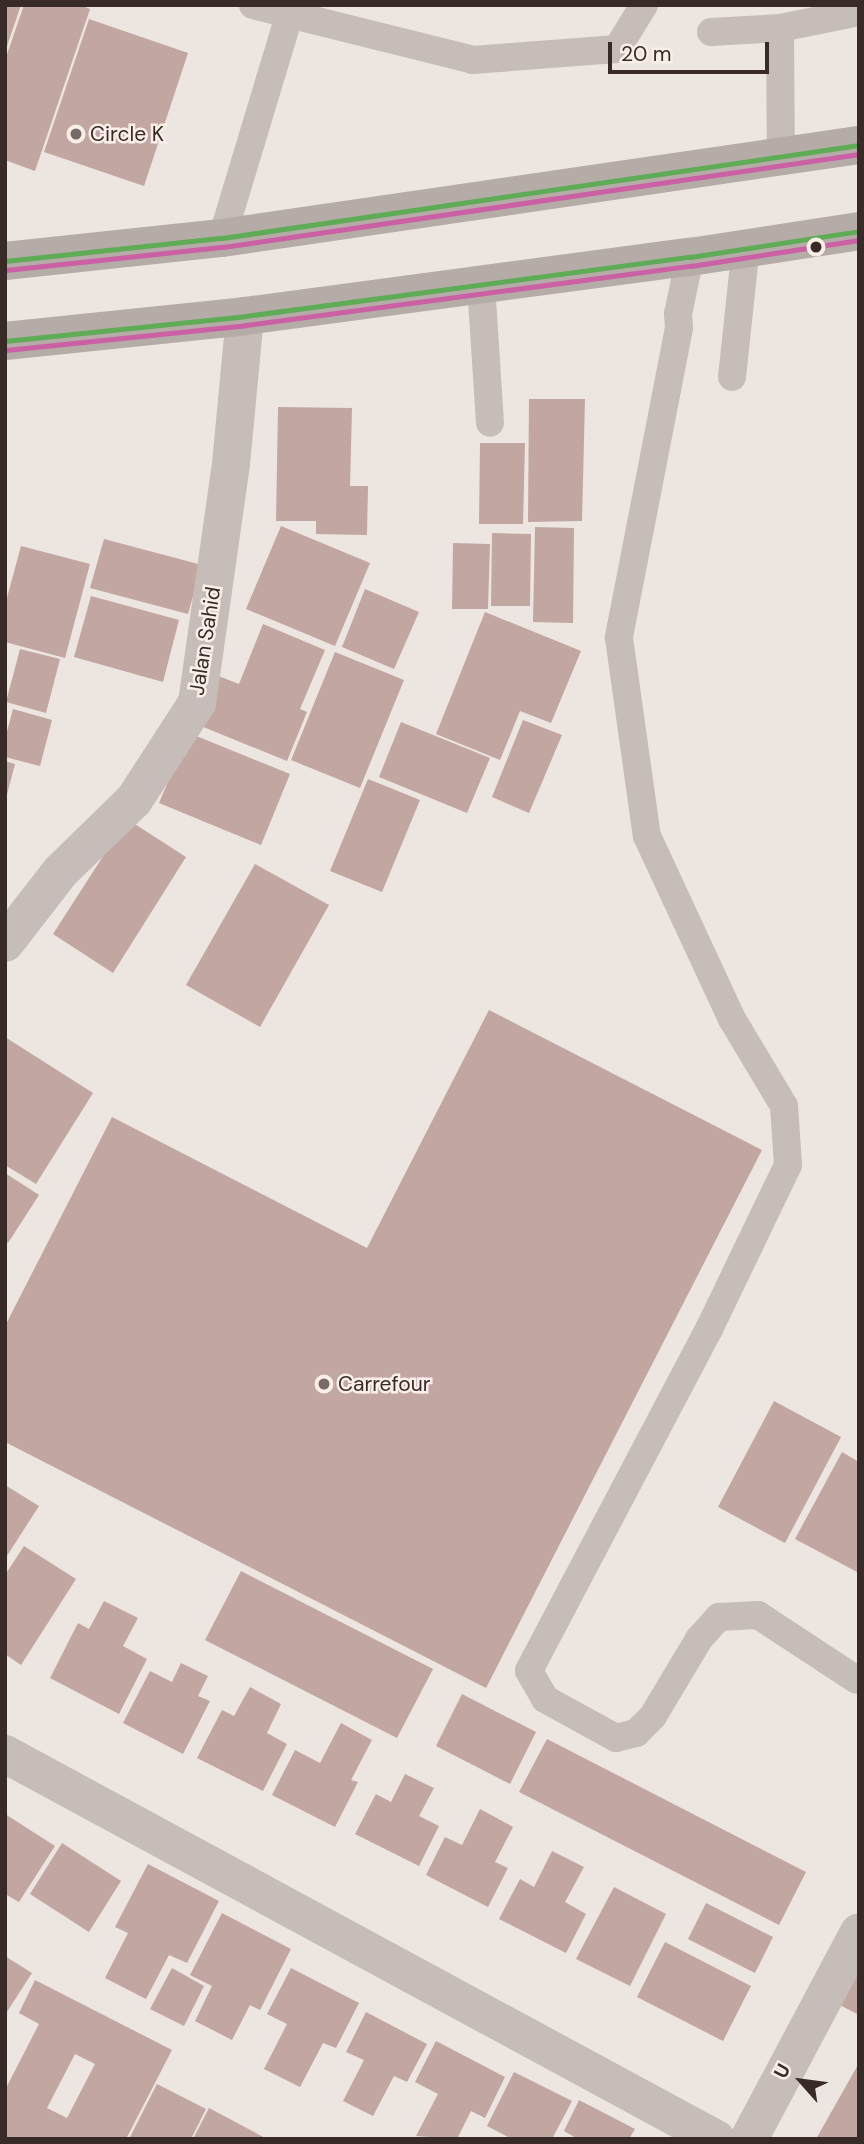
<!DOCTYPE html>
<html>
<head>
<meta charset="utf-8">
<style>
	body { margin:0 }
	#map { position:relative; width:864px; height:2144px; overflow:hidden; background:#ede5e0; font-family:"DM Sans",sans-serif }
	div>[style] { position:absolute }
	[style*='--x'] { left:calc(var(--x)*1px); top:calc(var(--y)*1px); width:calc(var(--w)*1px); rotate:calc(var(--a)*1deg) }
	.building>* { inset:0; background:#c1a6a1 }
	.service>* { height:28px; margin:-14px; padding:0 14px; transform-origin:14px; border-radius:14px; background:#c6bdb9 }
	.minor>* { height:38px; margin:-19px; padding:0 19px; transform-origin:19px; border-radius:19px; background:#c6bdb9 }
	.primary>* { height:38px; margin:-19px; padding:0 19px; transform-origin:19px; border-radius:19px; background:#b5aca8 }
	.bus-1>* { height:5px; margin:-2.5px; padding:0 2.5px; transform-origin:2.5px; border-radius:2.5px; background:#5fac56 }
	.bus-2>* { height:5px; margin:-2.5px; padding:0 2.5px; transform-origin:2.5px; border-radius:2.5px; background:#cb60a4 }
	.dots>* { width:19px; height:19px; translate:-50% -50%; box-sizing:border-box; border:4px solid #faefe7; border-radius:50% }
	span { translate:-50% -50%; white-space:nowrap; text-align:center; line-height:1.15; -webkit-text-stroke:5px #faefe7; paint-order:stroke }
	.poi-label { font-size:21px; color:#372a27 }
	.left { translate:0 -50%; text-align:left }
	.street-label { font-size:21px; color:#372a27 }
	.frame { position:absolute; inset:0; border:7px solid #372a27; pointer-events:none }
	.north { position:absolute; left:766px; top:2046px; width:70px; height:70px; -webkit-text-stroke:5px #faefe7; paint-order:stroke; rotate:298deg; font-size:19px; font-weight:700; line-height:28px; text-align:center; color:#372a27 }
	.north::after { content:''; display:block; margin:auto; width:24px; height:32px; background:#372a27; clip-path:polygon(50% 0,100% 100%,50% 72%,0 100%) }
	.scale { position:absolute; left:608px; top:42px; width:161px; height:32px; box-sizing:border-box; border:4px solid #372a27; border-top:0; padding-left:9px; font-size:21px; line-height:24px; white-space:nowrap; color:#372a27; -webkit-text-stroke:5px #faefe7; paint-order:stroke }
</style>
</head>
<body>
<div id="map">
	<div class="building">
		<div style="clip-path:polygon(5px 5px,21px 5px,6px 49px,5px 49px)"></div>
		<div style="clip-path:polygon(24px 5px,80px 5px,90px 9px,35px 171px,5px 160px,5px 60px)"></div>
		<div style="clip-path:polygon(89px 19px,188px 53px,144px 186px,44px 152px)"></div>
		<div style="clip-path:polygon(529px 399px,585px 399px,582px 521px,528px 522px)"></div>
		<div style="clip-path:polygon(278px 407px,352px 408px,350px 486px,368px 486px,367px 535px,316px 534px,316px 521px,276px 521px)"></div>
		<div style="clip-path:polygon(480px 443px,525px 443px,523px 524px,479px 524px)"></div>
		<div style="clip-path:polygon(281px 526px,370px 563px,335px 646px,246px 609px)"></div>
		<div style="clip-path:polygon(535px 527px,574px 528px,573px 623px,533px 622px)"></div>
		<div style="clip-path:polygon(492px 533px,531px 534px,530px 606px,491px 606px)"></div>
		<div style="clip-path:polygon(104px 539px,202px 565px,188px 614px,90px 588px)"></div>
		<div style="clip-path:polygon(453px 543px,490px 544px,488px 609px,452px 609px)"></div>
		<div style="clip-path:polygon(21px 546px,90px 564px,65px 658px,5px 642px,5px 605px)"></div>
		<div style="clip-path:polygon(365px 589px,419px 612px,394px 669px,342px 647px)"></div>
		<div style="clip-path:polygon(91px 596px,179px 620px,163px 682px,74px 657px)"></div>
		<div style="clip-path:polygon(485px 612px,581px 651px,551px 723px,520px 711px,500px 760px,436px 734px)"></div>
		<div style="clip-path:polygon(263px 624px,325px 650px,300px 709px,307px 712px,287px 761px,196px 724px,216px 675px,239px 684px)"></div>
		<div style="clip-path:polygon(20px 649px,60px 659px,46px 713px,6px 702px)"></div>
		<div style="clip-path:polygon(335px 652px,404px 680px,360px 788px,291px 760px)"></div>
		<div style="clip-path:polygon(13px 709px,52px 720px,40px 766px,5px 757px,5px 739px)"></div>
		<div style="clip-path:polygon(523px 720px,562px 735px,529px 813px,492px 797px)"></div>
		<div style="clip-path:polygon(401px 722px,490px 758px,467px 813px,379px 777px)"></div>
		<div style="clip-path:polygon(189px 733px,290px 774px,261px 845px,159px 803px)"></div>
		<div style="clip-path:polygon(5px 761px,15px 764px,6px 798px,5px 798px)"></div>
		<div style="clip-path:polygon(368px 779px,420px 800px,382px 892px,330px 871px)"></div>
		<div style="clip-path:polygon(127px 819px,186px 857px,113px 973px,53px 934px)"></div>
		<div style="clip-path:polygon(255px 864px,329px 905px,260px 1027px,186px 985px)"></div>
		<div style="clip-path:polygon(489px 1010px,762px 1150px,486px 1688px,5px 1442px,5px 1326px,112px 1117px,367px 1248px)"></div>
		<div style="clip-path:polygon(5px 1037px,93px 1093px,36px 1184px,5px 1165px)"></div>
		<div style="clip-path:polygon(5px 1173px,39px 1195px,8px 1243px,5px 1241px)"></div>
		<div style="clip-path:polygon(774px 1401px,841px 1437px,785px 1543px,718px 1507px)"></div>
		<div style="clip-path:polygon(842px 1452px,859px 1462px,859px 1573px,795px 1539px)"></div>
		<div style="clip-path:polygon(5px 1485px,39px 1506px,5px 1559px)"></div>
		<div style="clip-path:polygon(24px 1546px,76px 1579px,21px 1665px,5px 1654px,5px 1575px)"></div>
		<div style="clip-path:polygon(241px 1571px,433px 1669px,397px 1738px,205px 1640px)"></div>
		<div style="clip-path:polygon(104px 1601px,138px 1618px,123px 1646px,147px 1659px,119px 1714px,50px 1678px,78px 1623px,89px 1629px)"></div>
		<div style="clip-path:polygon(181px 1663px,208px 1676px,198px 1696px,210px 1701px,183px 1754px,123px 1723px,150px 1671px,172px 1682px)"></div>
		<div style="clip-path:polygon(250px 1687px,281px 1704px,267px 1733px,287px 1744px,263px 1791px,197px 1758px,222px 1710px,234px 1716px)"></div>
		<div style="clip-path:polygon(462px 1694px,536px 1732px,510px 1784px,436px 1746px)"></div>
		<div style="clip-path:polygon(341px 1723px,372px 1740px,351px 1780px,358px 1782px,335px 1827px,272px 1795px,295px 1750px,320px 1763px)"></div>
		<div style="clip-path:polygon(547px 1739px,806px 1872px,779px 1925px,519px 1792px)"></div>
		<div style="clip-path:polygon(405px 1774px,434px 1788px,419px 1816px,439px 1826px,419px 1866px,355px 1834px,376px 1794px,391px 1802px)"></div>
		<div style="clip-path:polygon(480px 1809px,513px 1827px,495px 1862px,508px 1868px,488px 1907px,426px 1875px,445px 1837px,462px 1845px)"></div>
		<div style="clip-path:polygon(5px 1814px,55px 1846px,19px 1902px,5px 1894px)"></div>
		<div style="clip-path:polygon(62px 1843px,121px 1881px,89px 1932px,30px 1894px)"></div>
		<div style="clip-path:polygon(552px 1851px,584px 1867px,565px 1902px,586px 1914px,566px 1953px,499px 1919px,520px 1879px,534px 1887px)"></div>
		<div style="clip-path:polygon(148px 1864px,219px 1901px,187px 1963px,169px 1955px,146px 1999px,105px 1978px,128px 1933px,115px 1927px)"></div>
		<div style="clip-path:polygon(614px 1887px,666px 1914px,630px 1986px,576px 1959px)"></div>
		<div style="clip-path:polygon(706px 1903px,773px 1937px,755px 1973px,688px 1939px)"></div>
		<div style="clip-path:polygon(222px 1913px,291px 1949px,260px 2010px,250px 2005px,232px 2040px,195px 2021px,212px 1986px,190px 1975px)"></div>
		<div style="clip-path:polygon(665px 1942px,751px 1986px,723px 2041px,637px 1997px)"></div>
		<div style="clip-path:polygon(5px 1956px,32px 1973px,5px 2015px)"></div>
		<div style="clip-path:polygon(859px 1965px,859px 2015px,834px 2002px)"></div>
		<div style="clip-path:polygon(172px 1968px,204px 1986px,184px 2026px,150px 2009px)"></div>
		<div style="clip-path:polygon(291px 1968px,359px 2003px,336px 2048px,323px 2043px,300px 2087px,264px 2069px,287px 2024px,267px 2014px)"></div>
		<div style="clip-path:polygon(evenodd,35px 1980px,172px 2050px,126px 2139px,5px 2139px,5px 2090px,39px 2024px,19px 2013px,35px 1980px,75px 2054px,95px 2064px,67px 2118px,47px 2108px,75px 2054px)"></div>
		<div style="clip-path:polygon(366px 2012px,427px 2044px,407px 2082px,394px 2076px,373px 2116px,343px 2101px,364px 2060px,346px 2052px)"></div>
		<div style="clip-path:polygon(436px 2041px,505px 2077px,485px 2118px,471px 2111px,457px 2139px,416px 2136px,438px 2094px,415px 2082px)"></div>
		<div style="clip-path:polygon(859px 2063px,859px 2139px,816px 2139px)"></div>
		<div style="clip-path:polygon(514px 2072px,572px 2101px,552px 2139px,512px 2139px,487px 2126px)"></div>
		<div style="clip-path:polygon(157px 2084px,206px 2109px,191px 2139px,129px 2139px)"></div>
		<div style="clip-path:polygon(579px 2100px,635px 2129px,629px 2139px,578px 2139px,564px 2131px)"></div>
		<div style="clip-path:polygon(209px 2108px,267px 2139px,193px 2139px)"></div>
	</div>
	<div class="service">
		<div style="--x:253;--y:5;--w:227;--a:14"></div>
		<div style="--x:473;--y:60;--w:144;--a:-4.4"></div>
		<div style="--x:617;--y:49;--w:52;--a:-58.5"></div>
		<div style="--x:780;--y:28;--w:129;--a:89.6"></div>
		<div style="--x:711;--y:32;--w:69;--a:-3.3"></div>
		<div style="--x:780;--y:28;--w:81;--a:-11.4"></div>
		<div style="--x:222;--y:238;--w:235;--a:-73.2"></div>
		<div style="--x:690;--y:257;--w:58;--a:101.9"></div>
		<div style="--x:678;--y:314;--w:14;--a:86"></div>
		<div style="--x:679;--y:328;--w:316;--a:101"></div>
		<div style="--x:619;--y:638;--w:200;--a:82"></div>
		<div style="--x:647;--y:836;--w:202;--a:65.1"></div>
		<div style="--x:732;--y:1019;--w:101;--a:59.1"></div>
		<div style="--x:784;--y:1106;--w:59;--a:86.1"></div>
		<div style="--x:788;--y:1165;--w:182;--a:115.7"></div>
		<div style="--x:709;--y:1329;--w:386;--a:117.8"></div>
		<div style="--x:529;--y:1671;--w:32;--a:60"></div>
		<div style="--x:545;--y:1699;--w:81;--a:28.8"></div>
		<div style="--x:616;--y:1738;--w:21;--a:-14"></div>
		<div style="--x:636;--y:1733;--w:24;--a:-45"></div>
		<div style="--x:653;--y:1716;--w:90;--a:-59.1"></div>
		<div style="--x:699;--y:1639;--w:30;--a:-48"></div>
		<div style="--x:719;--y:1617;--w:39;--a:-3"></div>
		<div style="--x:758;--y:1615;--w:118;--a:33.3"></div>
		<div style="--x:481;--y:284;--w:139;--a:86.3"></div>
		<div style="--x:732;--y:377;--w:131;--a:-83.9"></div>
	</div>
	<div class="minor">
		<div style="--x:5;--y:943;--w:90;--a:-52.2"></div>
		<div style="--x:60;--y:872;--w:103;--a:-44.2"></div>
		<div style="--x:134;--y:800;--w:116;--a:-57"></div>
		<div style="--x:197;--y:703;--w:241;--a:-81.9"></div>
		<div style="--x:231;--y:464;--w:149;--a:-84.6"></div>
		<div style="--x:5;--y:1754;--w:809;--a:28.44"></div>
		<div style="--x:749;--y:2139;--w:234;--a:-62"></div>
	</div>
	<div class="primary">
		<div style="--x:5;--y:261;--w:218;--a:-6.1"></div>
		<div style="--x:222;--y:238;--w:644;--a:-8.31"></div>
		<div style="--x:5;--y:341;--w:241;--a:-5.9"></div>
		<div style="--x:245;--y:316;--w:449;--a:-7.6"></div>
		<div style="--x:690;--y:257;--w:171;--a:-8.7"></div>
	</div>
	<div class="bus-1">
		<div style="--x:5;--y:261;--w:218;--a:-6.1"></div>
		<div style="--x:222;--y:238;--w:644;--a:-8.31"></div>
		<div style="--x:5;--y:341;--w:241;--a:-5.9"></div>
		<div style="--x:245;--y:316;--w:449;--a:-7.6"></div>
		<div style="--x:690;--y:257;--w:171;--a:-8.7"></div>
	</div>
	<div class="bus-2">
		<div style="--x:6;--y:270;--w:218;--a:-6.1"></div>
		<div style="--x:223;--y:247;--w:643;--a:-8.32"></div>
		<div style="--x:6;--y:350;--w:241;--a:-5.9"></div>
		<div style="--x:246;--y:325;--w:449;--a:-7.6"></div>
		<div style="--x:691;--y:266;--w:170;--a:-8.8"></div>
	</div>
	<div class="dots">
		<div style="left:76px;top:134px;background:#776b68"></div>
		<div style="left:816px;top:247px;background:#372a27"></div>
		<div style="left:324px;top:1384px;background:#776b68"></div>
	</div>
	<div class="poi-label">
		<span class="left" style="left:90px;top:134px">Circle K</span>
		<span class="left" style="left:338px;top:1384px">Carrefour</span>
	</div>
	<div class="street-label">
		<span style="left:205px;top:641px;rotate:-81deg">Jalan Sahid</span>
	</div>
	<div class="frame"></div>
	<div class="north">U</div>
	<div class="scale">20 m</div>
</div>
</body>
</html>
